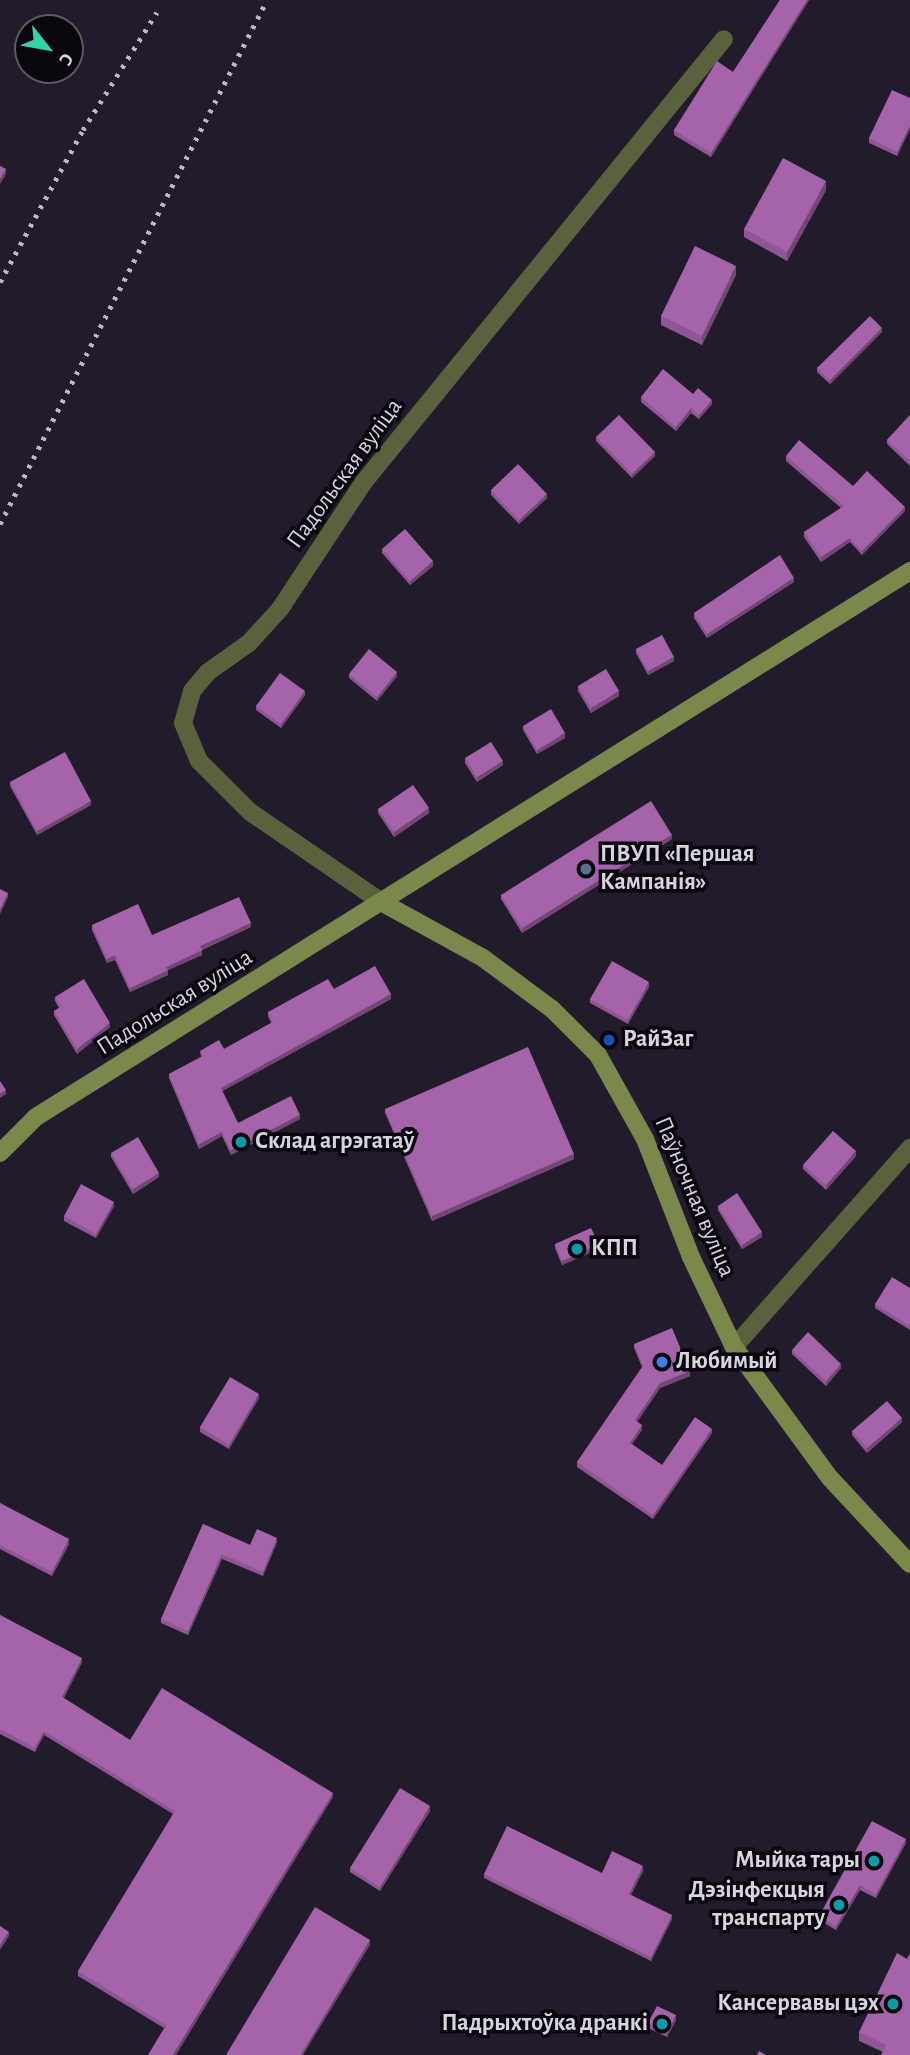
<!DOCTYPE html>
<html>
<head>
<meta charset="utf-8">
<style>
	body { margin:0 }
	#map { position:relative; width:910px; height:2055px; overflow:hidden; background:#211b2b; font-family:"Alegreya Sans",sans-serif }
	div>[style] { position:absolute }
	[style*='--x'] { left:calc(var(--x)*1px); top:calc(var(--y)*1px); width:calc(var(--w)*1px); rotate:calc(var(--a)*1deg) }
	.street>* { height:18px; margin:-9px; padding:0 9px; transform-origin:9px; border-radius:9px; background:#59623d }
	.secondary>* { height:18px; margin:-9px; padding:0 9px; transform-origin:9px; border-radius:9px; background:#7a884c }
	.rail>* { height:5px; margin-top:-2.5px; transform-origin:0; background:repeating-linear-gradient(90deg,#bdb9c4 0 3.5px,transparent 0 10.5px) }
	.wall>* { inset:0; background:#8e5692 }
	.shaded-wall>* { inset:0; background:#744677 }
	.building>* { inset:0; background:#a564aa }
	.dots>* { width:19px; height:19px; translate:-50% -50%; box-sizing:border-box; border:4px solid #0a070e; border-radius:50% }
	span { translate:-50% -50%; white-space:nowrap; text-align:center; line-height:1.15; -webkit-text-stroke:7px #0a070e; paint-order:stroke }
	.street-label { font-size:24px; color:#d8d4df }
	.poi-label { font-size:24px; color:#d8d4df; font-weight:700 }
	.left { translate:0 -50%; text-align:left }
	.right { translate:-100% -50%; text-align:right }
	.north { position:absolute; left:14px; top:14px; width:70px; height:70px; box-sizing:border-box; background:#0a070e; border:2px solid #5c5962; border-radius:50%; rotate:121deg; font-size:19px; font-weight:700; line-height:28px; text-align:center; color:#d8d4df }
	.north::after { content:''; display:block; margin:auto; width:24px; height:32px; background:#33d4a8; clip-path:polygon(50% 0,100% 100%,50% 72%,0 100%) }
</style>
</head>
<body>
<div id="map">
	<div class="street">
		<div style="--x:383;--y:903;--w:161;--a:-145.6"></div>
		<div style="--x:250;--y:812;--w:72;--a:-135"></div>
		<div style="--x:199;--y:761;--w:41;--a:-112.8"></div>
		<div style="--x:183;--y:723;--w:33;--a:-74"></div>
		<div style="--x:192;--y:691;--w:25;--a:-50"></div>
		<div style="--x:208;--y:672;--w:50;--a:-35.3"></div>
		<div style="--x:249;--y:643;--w:46;--a:-47.6"></div>
		<div style="--x:280;--y:609;--w:151;--a:-56.6"></div>
		<div style="--x:363;--y:483;--w:572;--a:-50.89"></div>
		<div style="--x:734;--y:1347;--w:266;--a:-48.5"></div>
	</div>
	<div class="secondary">
		<div style="--x:383;--y:903;--w:114;--a:28.8"></div>
		<div style="--x:483;--y:958;--w:86;--a:36.5"></div>
		<div style="--x:552;--y:1009;--w:65;--a:45"></div>
		<div style="--x:598;--y:1055;--w:96;--a:60.8"></div>
		<div style="--x:645;--y:1139;--w:127;--a:68.7"></div>
		<div style="--x:691;--y:1257;--w:100;--a:64.5"></div>
		<div style="--x:734;--y:1347;--w:162;--a:53.8"></div>
		<div style="--x:830;--y:1478;--w:117;--a:47.1"></div>
		<div style="--x:0;--y:1153;--w:51;--a:-45"></div>
		<div style="--x:36;--y:1117;--w:1031;--a:-31.99"></div>
	</div>
	<div class="rail">
		<div style="--x:0;--y:282;--w:173;--a:-61.4"></div>
		<div style="--x:83;--y:130;--w:139;--a:-57.9"></div>
		<div style="--x:0;--y:524;--w:588;--a:-63"></div>
	</div>
	<div class="wall">
		<div style="clip-path:polygon(780px 0,809px 0,711px 157px,674px 135px,674px 130px,733px 72px)"></div>
		<div style="clip-path:polygon(910px 98px,910px 129px,897px 156px,869px 143px,869px 138px)"></div>
		<div style="clip-path:polygon(826px 190px,787px 261px,744px 237px,744px 229px)"></div>
		<div style="clip-path:polygon(736px 275px,702px 345px,661px 325px,661px 316px)"></div>
		<div style="clip-path:polygon(882px 332px,830px 384px,817px 372px,817px 368px)"></div>
		<div style="clip-path:polygon(693px 394px,712px 404px,699px 419px,691px 413px,676px 431px,641px 402px,641px 397px)"></div>
		<div style="clip-path:polygon(910px 415px,910px 466px,887px 444px,887px 440px)"></div>
		<div style="clip-path:polygon(596px 437px,655px 456px,632px 478px,596px 441px)"></div>
		<div style="clip-path:polygon(786px 456px,853px 486px,905px 511px,862px 555px,850px 542px,821px 562px,804px 537px,804px 532px,841px 508px,786px 461px)"></div>
		<div style="clip-path:polygon(491px 490px,547px 498px,519px 524px,491px 495px)"></div>
		<div style="clip-path:polygon(382px 549px,433px 566px,410px 585px,382px 553px)"></div>
		<div style="clip-path:polygon(794px 582px,707px 638px,694px 618px,694px 613px)"></div>
		<div style="clip-path:polygon(636px 649px,674px 661px,648px 675px,636px 653px)"></div>
		<div style="clip-path:polygon(349px 674px,397px 676px,377px 701px,349px 678px)"></div>
		<div style="clip-path:polygon(578px 686px,619px 696px,591px 713px,578px 691px)"></div>
		<div style="clip-path:polygon(305px 695px,281px 728px,256px 710px,256px 706px)"></div>
		<div style="clip-path:polygon(523px 726px,565px 738px,537px 754px,523px 730px)"></div>
		<div style="clip-path:polygon(465px 758px,503px 765px,477px 782px,465px 763px)"></div>
		<div style="clip-path:polygon(10px 782px,91px 805px,37px 835px,10px 786px)"></div>
		<div style="clip-path:polygon(378px 809px,429px 813px,394px 837px,378px 813px)"></div>
		<div style="clip-path:polygon(672px 839px,522px 933px,501px 899px,501px 895px)"></div>
		<div style="clip-path:polygon(92px 925px,152px 935px,251px 927px,202px 950px,202px 955px,168px 970px,168px 975px,130px 992px,115px 960px,107px 963px,92px 930px)"></div>
		<div style="clip-path:polygon(649px 987px,628px 1024px,590px 1003px,590px 999px)"></div>
		<div style="clip-path:polygon(334px 989px,391px 999px,222px 1091px,238px 1123px,300px 1119px,231px 1155px,222px 1136px,199px 1149px,169px 1078px,169px 1074px,201px 1057px,200px 1051px,224px 1049px,271px 1023px,268px 1016px,268px 1012px)"></div>
		<div style="clip-path:polygon(55px 997px,110px 1027px,77px 1054px,54px 1015px,54px 1011px,59px 1008px,55px 1001px)"></div>
		<div style="clip-path:polygon(385px 1109px,574px 1159px,432px 1221px,385px 1113px)"></div>
		<div style="clip-path:polygon(111px 1153px,159px 1177px,133px 1194px,111px 1157px)"></div>
		<div style="clip-path:polygon(856px 1156px,826px 1190px,803px 1169px,803px 1165px)"></div>
		<div style="clip-path:polygon(114px 1206px,96px 1238px,64px 1221px,64px 1216px)"></div>
		<div style="clip-path:polygon(718px 1206px,762px 1237px,742px 1249px,718px 1210px)"></div>
		<div style="clip-path:polygon(555px 1244px,599px 1249px,562px 1265px,555px 1248px)"></div>
		<div style="clip-path:polygon(910px 1288px,910px 1330px,875px 1308px,875px 1304px)"></div>
		<div style="clip-path:polygon(634px 1344px,690px 1376px,660px 1388px,637px 1422px,642px 1430px,632px 1444px,662px 1465px,712px 1433px,653px 1519px,577px 1467px,577px 1462px,642px 1367px,634px 1348px)"></div>
		<div style="clip-path:polygon(792px 1350px,841px 1368px,826px 1386px,792px 1354px)"></div>
		<div style="clip-path:polygon(259px 1398px,229px 1449px,200px 1432px,200px 1427px)"></div>
		<div style="clip-path:polygon(902px 1422px,867px 1453px,852px 1435px,852px 1431px)"></div>
		<div style="clip-path:polygon(0 1503px,69px 1544px,52px 1576px,0 1549px)"></div>
		<div style="clip-path:polygon(203px 1524px,250px 1545px,277px 1542px,263px 1576px,222px 1559px,188px 1635px,161px 1623px,161px 1619px)"></div>
		<div style="clip-path:polygon(0 1615px,82px 1662px,64px 1698px,130px 1740px,333px 1797px,164px 2028px,78px 1976px,78px 1971px,173px 1814px,44px 1735px,35px 1752px,0 1734px)"></div>
		<div style="clip-path:polygon(430px 1811px,380px 1891px,350px 1872px,350px 1868px)"></div>
		<div style="clip-path:polygon(906px 1843px,876px 1898px,860px 1890px,836px 1930px,819px 1920px,819px 1916px)"></div>
		<div style="clip-path:polygon(643px 1871px,631px 1895px,672px 1919px,651px 1961px,484px 1878px,484px 1874px,602px 1873px)"></div>
		<div style="clip-path:polygon(907px 1959px,910px 2055px,883px 2052px,859px 2041px,859px 2032px)"></div>
		<div style="clip-path:polygon(676px 2020px,667px 2037px,648px 2028px,648px 2023px)"></div>
	</div>
	<div class="shaded-wall">
		<div style="clip-path:polygon(807px 0,809px 0,711px 157px,711px 153px)"></div>
		<div style="clip-path:polygon(910px 125px,910px 129px,897px 156px,897px 152px)"></div>
		<div style="clip-path:polygon(6px 169px,6px 174px,0 184px,0 179px)"></div>
		<div style="clip-path:polygon(826px 181px,826px 190px,787px 261px,787px 252px)"></div>
		<div style="clip-path:polygon(736px 266px,736px 275px,702px 345px,702px 336px)"></div>
		<div style="clip-path:polygon(882px 328px,882px 332px,830px 384px,830px 380px)"></div>
		<div style="clip-path:polygon(712px 400px,712px 404px,699px 419px,699px 415px)"></div>
		<div style="clip-path:polygon(691px 408px,691px 413px,676px 431px,676px 427px)"></div>
		<div style="clip-path:polygon(655px 452px,655px 456px,632px 478px,632px 474px)"></div>
		<div style="clip-path:polygon(547px 494px,547px 498px,519px 524px,519px 520px)"></div>
		<div style="clip-path:polygon(905px 507px,905px 511px,862px 555px,862px 551px)"></div>
		<div style="clip-path:polygon(850px 538px,850px 542px,821px 562px,821px 557px)"></div>
		<div style="clip-path:polygon(433px 561px,433px 566px,410px 585px,410px 581px)"></div>
		<div style="clip-path:polygon(794px 578px,794px 582px,707px 638px,707px 634px)"></div>
		<div style="clip-path:polygon(674px 657px,674px 661px,648px 675px,648px 671px)"></div>
		<div style="clip-path:polygon(397px 672px,397px 676px,377px 701px,377px 697px)"></div>
		<div style="clip-path:polygon(305px 691px,305px 695px,281px 728px,281px 724px)"></div>
		<div style="clip-path:polygon(619px 691px,619px 696px,591px 713px,591px 708px)"></div>
		<div style="clip-path:polygon(565px 733px,565px 738px,537px 754px,537px 750px)"></div>
		<div style="clip-path:polygon(503px 761px,503px 765px,477px 782px,477px 777px)"></div>
		<div style="clip-path:polygon(91px 801px,91px 805px,37px 835px,37px 831px)"></div>
		<div style="clip-path:polygon(429px 808px,429px 813px,394px 837px,394px 832px)"></div>
		<div style="clip-path:polygon(672px 835px,672px 839px,522px 933px,522px 928px)"></div>
		<div style="clip-path:polygon(8px 893px,8px 897px,0 914px,0 910px)"></div>
		<div style="clip-path:polygon(251px 923px,251px 927px,200px 950px,200px 946px)"></div>
		<div style="clip-path:polygon(202px 950px,202px 955px,166px 971px,166px 967px)"></div>
		<div style="clip-path:polygon(115px 955px,115px 960px,107px 963px,107px 959px)"></div>
		<div style="clip-path:polygon(168px 970px,168px 975px,130px 992px,130px 988px)"></div>
		<div style="clip-path:polygon(649px 982px,649px 987px,628px 1024px,628px 1020px)"></div>
		<div style="clip-path:polygon(391px 994px,391px 999px,221px 1092px,221px 1088px)"></div>
		<div style="clip-path:polygon(110px 1023px,110px 1027px,77px 1054px,77px 1049px)"></div>
		<div style="clip-path:polygon(6px 1090px,6px 1094px,0 1098px,0 1094px)"></div>
		<div style="clip-path:polygon(300px 1115px,300px 1119px,231px 1155px,231px 1150px)"></div>
		<div style="clip-path:polygon(222px 1132px,222px 1136px,199px 1149px,199px 1144px)"></div>
		<div style="clip-path:polygon(856px 1151px,856px 1156px,826px 1190px,826px 1185px)"></div>
		<div style="clip-path:polygon(574px 1154px,574px 1159px,432px 1221px,432px 1216px)"></div>
		<div style="clip-path:polygon(159px 1173px,159px 1177px,133px 1194px,133px 1189px)"></div>
		<div style="clip-path:polygon(114px 1202px,114px 1206px,96px 1238px,96px 1234px)"></div>
		<div style="clip-path:polygon(762px 1232px,762px 1237px,742px 1249px,742px 1245px)"></div>
		<div style="clip-path:polygon(599px 1245px,599px 1249px,562px 1265px,562px 1261px)"></div>
		<div style="clip-path:polygon(841px 1364px,841px 1368px,826px 1386px,826px 1381px)"></div>
		<div style="clip-path:polygon(690px 1371px,690px 1376px,660px 1388px,635px 1425px,635px 1420px,660px 1383px)"></div>
		<div style="clip-path:polygon(259px 1394px,259px 1398px,229px 1449px,229px 1445px)"></div>
		<div style="clip-path:polygon(902px 1418px,902px 1422px,867px 1453px,867px 1448px)"></div>
		<div style="clip-path:polygon(642px 1425px,642px 1430px,630px 1447px,630px 1443px)"></div>
		<div style="clip-path:polygon(712px 1429px,712px 1433px,653px 1519px,653px 1515px)"></div>
		<div style="clip-path:polygon(277px 1538px,277px 1542px,263px 1576px,263px 1572px)"></div>
		<div style="clip-path:polygon(69px 1539px,69px 1544px,52px 1576px,52px 1572px)"></div>
		<div style="clip-path:polygon(222px 1554px,222px 1559px,188px 1635px,188px 1631px)"></div>
		<div style="clip-path:polygon(82px 1658px,82px 1662px,62px 1701px,62px 1697px)"></div>
		<div style="clip-path:polygon(44px 1731px,44px 1735px,35px 1752px,35px 1748px)"></div>
		<div style="clip-path:polygon(333px 1793px,333px 1797px,176px 2055px,173px 2055px)"></div>
		<div style="clip-path:polygon(430px 1806px,430px 1811px,380px 1891px,380px 1887px)"></div>
		<div style="clip-path:polygon(906px 1839px,906px 1843px,876px 1898px,876px 1894px)"></div>
		<div style="clip-path:polygon(643px 1866px,643px 1871px,629px 1898px,629px 1894px)"></div>
		<div style="clip-path:polygon(860px 1885px,860px 1890px,836px 1930px,836px 1926px)"></div>
		<div style="clip-path:polygon(672px 1915px,672px 1919px,651px 1961px,651px 1957px)"></div>
		<div style="clip-path:polygon(9px 1932px,9px 1936px,0 1950px,0 1945px)"></div>
		<div style="clip-path:polygon(370px 1940px,370px 1945px,303px 2055px,301px 2055px)"></div>
		<div style="clip-path:polygon(676px 2015px,676px 2020px,667px 2037px,667px 2033px)"></div>
	</div>
	<div class="building">
		<div style="clip-path:polygon(780px 0,807px 0,711px 153px,674px 130px,717px 61px,733px 72px)"></div>
		<div style="clip-path:polygon(892px 90px,910px 98px,910px 125px,897px 152px,869px 138px)"></div>
		<div style="clip-path:polygon(783px 158px,826px 181px,787px 252px,744px 229px)"></div>
		<div style="clip-path:polygon(0 166px,6px 169px,0 179px)"></div>
		<div style="clip-path:polygon(695px 246px,736px 266px,702px 336px,661px 316px)"></div>
		<div style="clip-path:polygon(870px 316px,882px 328px,830px 380px,817px 368px)"></div>
		<div style="clip-path:polygon(663px 369px,693px 394px,698px 388px,712px 400px,699px 415px,691px 408px,676px 427px,641px 397px)"></div>
		<div style="clip-path:polygon(619px 415px,655px 452px,632px 474px,596px 437px)"></div>
		<div style="clip-path:polygon(910px 415px,910px 461px,887px 440px)"></div>
		<div style="clip-path:polygon(799px 440px,853px 486px,867px 471px,905px 507px,862px 551px,850px 538px,821px 557px,804px 532px,844px 506px,786px 456px)"></div>
		<div style="clip-path:polygon(518px 464px,547px 494px,519px 520px,491px 490px)"></div>
		<div style="clip-path:polygon(405px 529px,433px 561px,410px 581px,382px 549px)"></div>
		<div style="clip-path:polygon(780px 555px,794px 578px,707px 634px,694px 613px)"></div>
		<div style="clip-path:polygon(662px 635px,674px 657px,648px 671px,636px 649px)"></div>
		<div style="clip-path:polygon(369px 649px,397px 672px,377px 697px,349px 674px)"></div>
		<div style="clip-path:polygon(606px 669px,619px 691px,591px 708px,578px 686px)"></div>
		<div style="clip-path:polygon(280px 673px,305px 691px,281px 724px,256px 706px)"></div>
		<div style="clip-path:polygon(551px 709px,565px 733px,537px 750px,523px 726px)"></div>
		<div style="clip-path:polygon(491px 742px,503px 761px,477px 777px,465px 758px)"></div>
		<div style="clip-path:polygon(65px 752px,91px 801px,37px 831px,10px 782px)"></div>
		<div style="clip-path:polygon(413px 785px,429px 808px,394px 832px,378px 809px)"></div>
		<div style="clip-path:polygon(651px 801px,672px 835px,522px 928px,501px 895px)"></div>
		<div style="clip-path:polygon(0 889px,8px 893px,0 910px)"></div>
		<div style="clip-path:polygon(239px 897px,251px 923px,200px 946px,202px 950px,166px 967px,168px 970px,130px 988px,115px 955px,107px 959px,92px 925px,138px 904px,152px 935px)"></div>
		<div style="clip-path:polygon(612px 961px,649px 982px,628px 1020px,590px 999px)"></div>
		<div style="clip-path:polygon(375px 966px,391px 994px,221px 1088px,238px 1123px,291px 1096px,300px 1115px,231px 1150px,222px 1132px,199px 1144px,169px 1074px,203px 1056px,200px 1051px,219px 1040px,224px 1049px,273px 1022px,268px 1012px,328px 979px,334px 989px)"></div>
		<div style="clip-path:polygon(84px 979px,110px 1023px,77px 1049px,54px 1011px,61px 1007px,55px 997px)"></div>
		<div style="clip-path:polygon(528px 1047px,574px 1154px,432px 1216px,385px 1109px)"></div>
		<div style="clip-path:polygon(0 1081px,6px 1090px,0 1094px)"></div>
		<div style="clip-path:polygon(833px 1131px,856px 1151px,826px 1185px,803px 1165px)"></div>
		<div style="clip-path:polygon(138px 1137px,159px 1173px,133px 1189px,111px 1153px)"></div>
		<div style="clip-path:polygon(81px 1184px,114px 1202px,96px 1234px,64px 1216px)"></div>
		<div style="clip-path:polygon(737px 1193px,762px 1232px,742px 1245px,718px 1206px)"></div>
		<div style="clip-path:polygon(591px 1228px,599px 1245px,562px 1261px,555px 1244px)"></div>
		<div style="clip-path:polygon(892px 1277px,910px 1288px,910px 1326px,875px 1304px)"></div>
		<div style="clip-path:polygon(672px 1328px,690px 1371px,660px 1383px,635px 1420px,642px 1425px,630px 1443px,662px 1465px,695px 1417px,712px 1429px,653px 1515px,577px 1462px,643px 1366px,634px 1344px)"></div>
		<div style="clip-path:polygon(808px 1332px,841px 1364px,826px 1381px,792px 1350px)"></div>
		<div style="clip-path:polygon(230px 1377px,259px 1394px,229px 1445px,200px 1427px)"></div>
		<div style="clip-path:polygon(887px 1401px,902px 1418px,867px 1448px,852px 1431px)"></div>
		<div style="clip-path:polygon(0 1503px,69px 1539px,52px 1572px,0 1545px)"></div>
		<div style="clip-path:polygon(203px 1524px,250px 1545px,257px 1529px,277px 1538px,263px 1572px,222px 1554px,188px 1631px,161px 1619px)"></div>
		<div style="clip-path:polygon(0 1615px,82px 1658px,62px 1697px,130px 1740px,162px 1688px,333px 1793px,173px 2055px,148px 2055px,166px 2025px,78px 1971px,175px 1811px,44px 1731px,35px 1748px,0 1729px)"></div>
		<div style="clip-path:polygon(400px 1788px,430px 1806px,380px 1887px,350px 1868px)"></div>
		<div style="clip-path:polygon(872px 1821px,906px 1839px,876px 1894px,860px 1885px,836px 1926px,819px 1916px)"></div>
		<div style="clip-path:polygon(507px 1826px,602px 1873px,612px 1851px,643px 1866px,629px 1894px,672px 1915px,651px 1957px,484px 1874px)"></div>
		<div style="clip-path:polygon(315px 1907px,370px 1940px,301px 2055px,226px 2055px)"></div>
		<div style="clip-path:polygon(0 1926px,9px 1932px,0 1945px)"></div>
		<div style="clip-path:polygon(897px 1953px,907px 1959px,910px 1953px,910px 2055px,881px 2055px,886px 2045px,859px 2032px)"></div>
		<div style="clip-path:polygon(657px 2006px,676px 2015px,667px 2033px,648px 2023px)"></div>
		<div style="clip-path:polygon(759px 2051px,766px 2055px,757px 2055px)"></div>
	</div>
	<div class="dots">
		<div style="left:586px;top:869px;background:#5c6f8a"></div>
		<div style="left:609px;top:1040px;background:#1a4fb4"></div>
		<div style="left:241px;top:1142px;background:#0f9aa8"></div>
		<div style="left:577px;top:1249px;background:#0f9aa8"></div>
		<div style="left:662px;top:1362px;background:#3f7fe0"></div>
		<div style="left:874px;top:1861px;background:#0f9aa8"></div>
		<div style="left:839px;top:1905px;background:#0f9aa8"></div>
		<div style="left:893px;top:2004px;background:#0f9aa8"></div>
		<div style="left:662px;top:2024px;background:#0f9aa8"></div>
	</div>
	<div class="street-label">
		<span style="left:345px;top:474px;rotate:-54deg">Падольская вуліца</span>
		<span style="left:175px;top:1003px;rotate:-32deg">Падольская вуліца</span>
		<span style="left:694px;top:1197px;rotate:67deg">Паўночная вуліца</span>
	</div>
	<div class="poi-label">
		<span class="left" style="left:600px;top:869px">ПВУП «Першая<br>Кампанія»</span>
		<span class="left" style="left:623px;top:1040px">РайЗаг</span>
		<span class="left" style="left:255px;top:1142px">Склад агрэгатаў</span>
		<span class="left" style="left:591px;top:1249px">КПП</span>
		<span class="left" style="left:676px;top:1362px">Любимый</span>
		<span class="right" style="left:860px;top:1861px">Мыйка тары</span>
		<span class="right" style="left:825px;top:1905px">Дэзінфекцыя<br>транспарту</span>
		<span class="right" style="left:879px;top:2004px">Кансервавы цэх</span>
		<span class="right" style="left:648px;top:2024px">Падрыхтоўка дранкі</span>
	</div>
	<div class="north">С</div>
</div>
</body>
</html>
